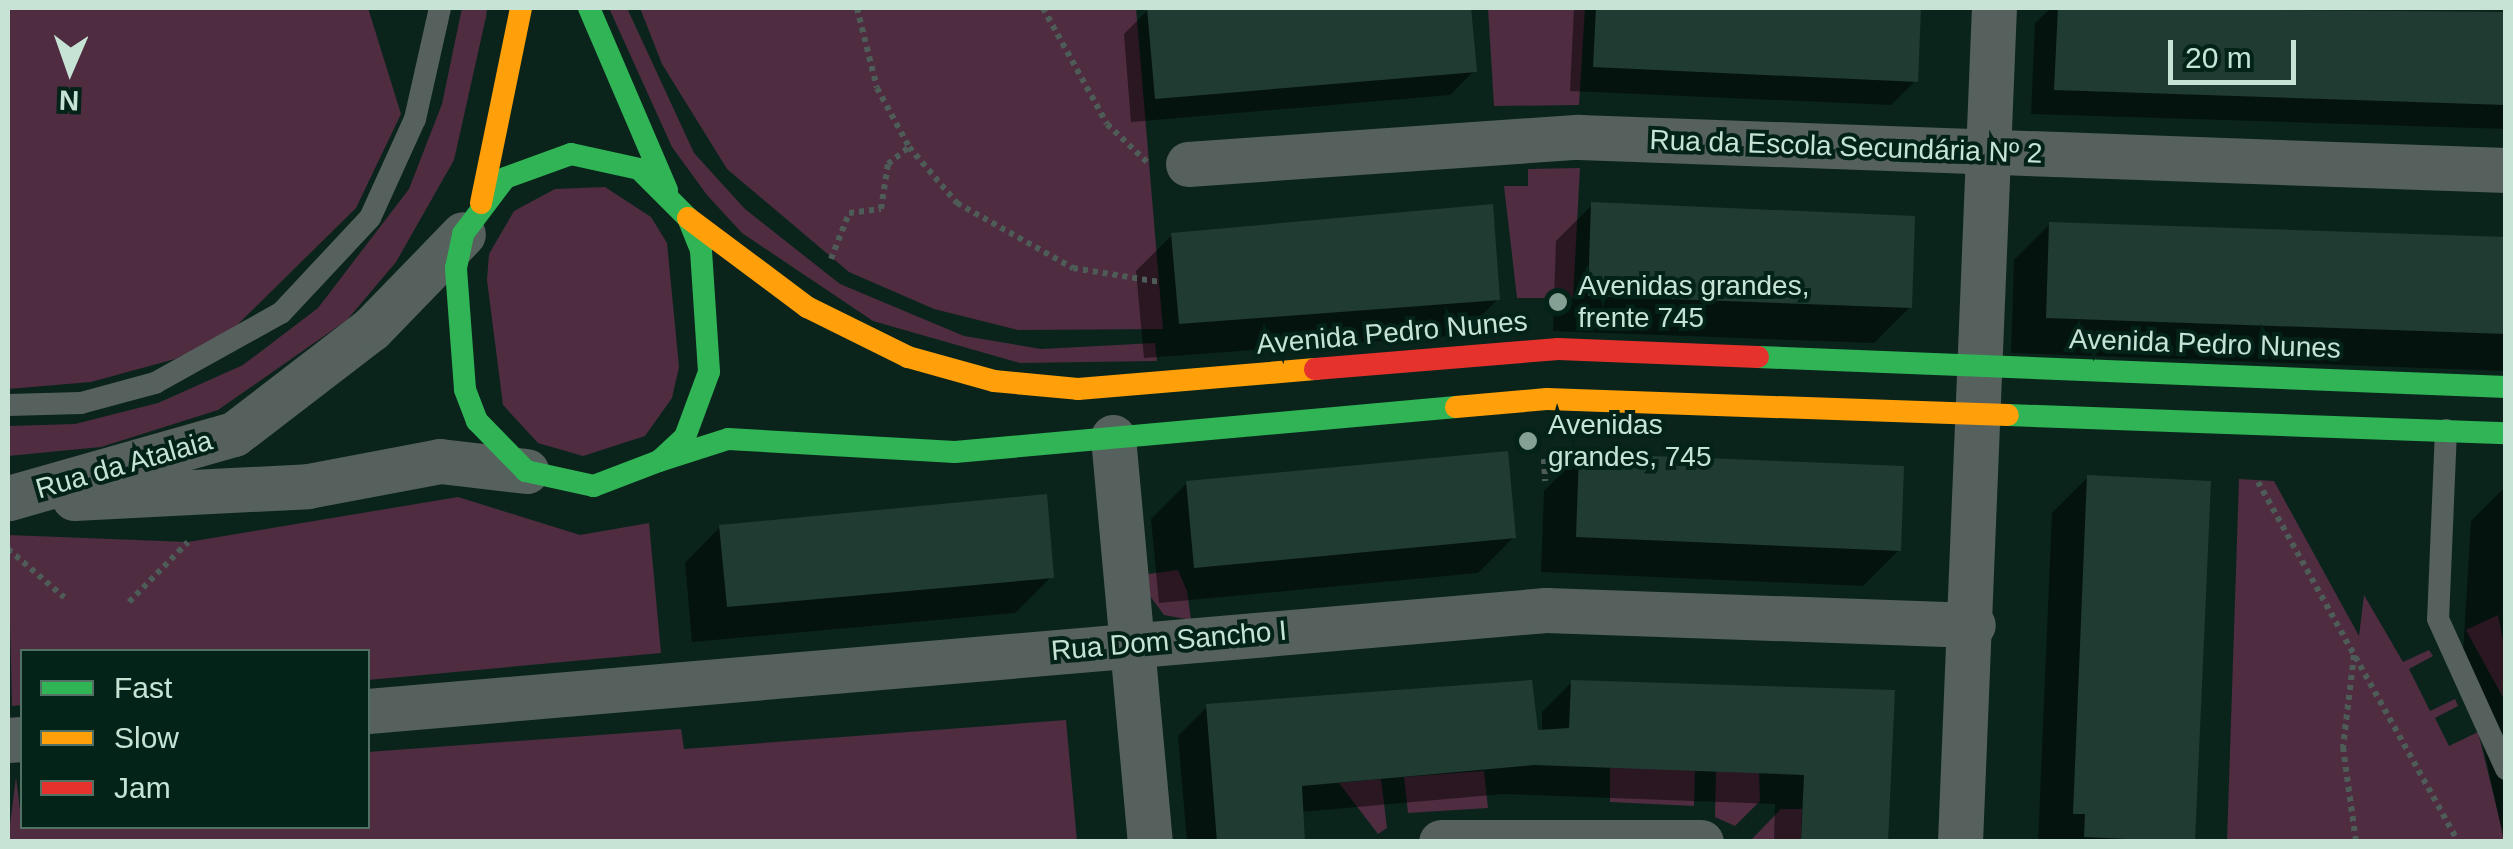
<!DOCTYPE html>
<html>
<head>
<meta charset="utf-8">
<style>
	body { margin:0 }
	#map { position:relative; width:2513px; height:849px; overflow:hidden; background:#0a241c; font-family:Arial,sans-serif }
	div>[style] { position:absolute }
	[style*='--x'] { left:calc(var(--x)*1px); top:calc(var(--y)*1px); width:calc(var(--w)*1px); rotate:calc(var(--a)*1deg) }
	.green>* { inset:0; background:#4f2c40 }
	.shadow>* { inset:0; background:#0007 }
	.building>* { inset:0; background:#203b32 }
	.path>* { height:6px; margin-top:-3px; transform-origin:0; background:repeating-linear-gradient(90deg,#4d5c57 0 5px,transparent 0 10px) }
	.lane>* { height:22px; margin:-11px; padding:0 11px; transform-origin:11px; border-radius:11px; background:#56615d }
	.street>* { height:45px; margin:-22.5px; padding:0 22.5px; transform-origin:22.5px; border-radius:22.5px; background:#56615d }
	.fast>* { height:22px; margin:-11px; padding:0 11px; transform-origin:11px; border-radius:11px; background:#30b455 }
	.slow>* { height:22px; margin:-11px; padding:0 11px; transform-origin:11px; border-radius:11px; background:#ff9f0a }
	.jam>* { height:22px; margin:-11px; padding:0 11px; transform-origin:11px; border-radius:11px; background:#e5322d }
	.dots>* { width:28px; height:28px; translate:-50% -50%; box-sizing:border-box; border:5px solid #042318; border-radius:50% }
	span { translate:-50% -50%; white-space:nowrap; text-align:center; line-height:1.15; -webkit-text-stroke:8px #042318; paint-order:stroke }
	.street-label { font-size:28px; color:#c6e3d6 }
	.poi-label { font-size:28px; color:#c6e3d6 }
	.left { translate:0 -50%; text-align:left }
	.frame { position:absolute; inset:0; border:10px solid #c6e3d6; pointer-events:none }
	.legend { position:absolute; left:20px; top:649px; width:350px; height:180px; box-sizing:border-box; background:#042318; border:2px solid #527064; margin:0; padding:12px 18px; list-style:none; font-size:30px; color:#c6e3d6 }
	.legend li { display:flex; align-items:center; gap:20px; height:50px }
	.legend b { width:50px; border:2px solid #527064 }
	.north { position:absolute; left:20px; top:20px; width:100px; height:100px; -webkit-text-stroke:8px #042318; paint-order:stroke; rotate:182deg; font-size:28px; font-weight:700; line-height:40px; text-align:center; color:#c6e3d6 }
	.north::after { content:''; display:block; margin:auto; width:35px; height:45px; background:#c6e3d6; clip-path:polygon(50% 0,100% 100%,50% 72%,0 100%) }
	.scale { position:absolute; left:2168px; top:40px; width:128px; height:45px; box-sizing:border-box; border:5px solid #c6e3d6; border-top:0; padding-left:12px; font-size:30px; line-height:35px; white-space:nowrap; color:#c6e3d6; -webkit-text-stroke:8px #042318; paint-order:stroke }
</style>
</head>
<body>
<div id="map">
	<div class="green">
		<div style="clip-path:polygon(8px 8px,368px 8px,401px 114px,356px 208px,230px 332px,175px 359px,91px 382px,8px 389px)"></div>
		<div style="clip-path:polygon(462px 8px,487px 8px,486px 17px,454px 160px,396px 262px,347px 320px,218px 410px,101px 447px,8px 456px,8px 426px,75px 424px,158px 403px,243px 365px,318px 308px,409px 189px,442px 104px)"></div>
		<div style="clip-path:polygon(609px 8px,627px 8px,694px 153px,745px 209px,840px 284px,964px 336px,1041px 349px,1155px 343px,1157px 361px,1020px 363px,873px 321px,742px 233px,707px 195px,672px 147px)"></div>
		<div style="clip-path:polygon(640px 8px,1136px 8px,1163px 329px,1018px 330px,934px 309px,849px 272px,727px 169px,662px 64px)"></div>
		<div style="clip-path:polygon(1488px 8px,1585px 8px,1579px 105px,1494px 106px)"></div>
		<div style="clip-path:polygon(1580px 168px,1573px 298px,1517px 298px,1504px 186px,1528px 186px,1528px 169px)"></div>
		<div style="clip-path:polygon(605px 187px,651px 217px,667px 243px,679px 367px,672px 398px,645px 436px,583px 456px,538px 443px,503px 405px,487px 280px,489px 254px,514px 211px,555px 189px)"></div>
		<div style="clip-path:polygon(2239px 479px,2274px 481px,2359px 636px,2364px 595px,2403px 662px,2429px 650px,2433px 656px,2409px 669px,2430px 711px,2455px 699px,2458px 706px,2435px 718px,2449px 746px,2478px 732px,2505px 841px,2227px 842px)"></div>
		<div style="clip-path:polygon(458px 497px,580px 535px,649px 523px,661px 653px,368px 680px,368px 652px,22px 652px,22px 705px,12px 706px,8px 535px,188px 542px)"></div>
		<div style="clip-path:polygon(1178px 570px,1187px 591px,1191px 620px,1164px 615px,1150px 596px,1148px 574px)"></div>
		<div style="clip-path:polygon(2498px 615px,2505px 651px,2505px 701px,2466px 630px)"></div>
		<div style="clip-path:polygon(1066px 720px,1077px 841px,8px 841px,16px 777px,22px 826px,368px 826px,368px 752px,681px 729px,684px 749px)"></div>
		<div style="clip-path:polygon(1610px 767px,1695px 770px,1694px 806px,1610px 802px)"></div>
		<div style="clip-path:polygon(1484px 771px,1488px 808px,1408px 813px,1404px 777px)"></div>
		<div style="clip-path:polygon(1716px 771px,1759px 773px,1760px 801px,1735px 826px,1715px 817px)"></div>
		<div style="clip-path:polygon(1381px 779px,1387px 828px,1378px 834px,1339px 783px)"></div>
		<div style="clip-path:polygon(1781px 809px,1802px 809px,1801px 841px,1750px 841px)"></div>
	</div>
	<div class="shadow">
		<div style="clip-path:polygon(1178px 8px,1468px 8px,1474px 71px,1450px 95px,1131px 122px,1124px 34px,1148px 10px)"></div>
		<div style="clip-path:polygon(1574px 8px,1919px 8px,1915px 81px,1891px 105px,1570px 91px)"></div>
		<div style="clip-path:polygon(2051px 8px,2506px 14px,2506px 129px,2031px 114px,2035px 23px)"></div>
		<div style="clip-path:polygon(1592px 205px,1910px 307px,1874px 343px,1553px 331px,1556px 241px)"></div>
		<div style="clip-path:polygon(2050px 224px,2506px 240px,2506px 371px,2011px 353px,2014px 260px)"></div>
		<div style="clip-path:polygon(1172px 235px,1498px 299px,1462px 335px,1144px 358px,1136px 271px)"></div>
		<div style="clip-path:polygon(1580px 455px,1899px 550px,1863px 586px,1541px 572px,1544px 491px)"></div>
		<div style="clip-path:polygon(2088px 477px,2191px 842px,2038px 842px,2052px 513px)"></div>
		<div style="clip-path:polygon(1187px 483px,1514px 537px,1478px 573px,1159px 603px,1151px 519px)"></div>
		<div style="clip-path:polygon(2506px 486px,2506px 842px,2504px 842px,2463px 652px,2471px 521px)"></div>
		<div style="clip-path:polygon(720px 527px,1051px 577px,1015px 613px,692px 642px,685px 563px)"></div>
		<div style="clip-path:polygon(1572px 682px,1893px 693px,1885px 842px,1774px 842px,1775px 804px,1503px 794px,1301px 812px,1304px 842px,1187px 842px,1178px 736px,1207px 707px,1542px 732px,1542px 712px)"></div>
	</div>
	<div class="building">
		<div style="clip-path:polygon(1147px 8px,1471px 8px,1477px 72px,1155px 99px)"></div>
		<div style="clip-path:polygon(1596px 8px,1921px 8px,1918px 82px,1593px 67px)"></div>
		<div style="clip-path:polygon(2058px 8px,2506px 12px,2506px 105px,2054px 90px)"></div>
		<div style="clip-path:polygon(1591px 202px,1915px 216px,1912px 308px,1588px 296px)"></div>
		<div style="clip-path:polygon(1493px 204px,1500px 300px,1179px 324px,1171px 233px)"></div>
		<div style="clip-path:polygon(2049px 222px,2506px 237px,2506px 334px,2046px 318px)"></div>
		<div style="clip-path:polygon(1508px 451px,1516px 538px,1194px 568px,1186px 481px)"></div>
		<div style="clip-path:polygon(1579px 453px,1904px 466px,1901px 551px,1576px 537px)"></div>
		<div style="clip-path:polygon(2087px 475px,2211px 481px,2195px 842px,2084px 837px,2085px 814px,2073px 814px)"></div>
		<div style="clip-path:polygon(1047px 494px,1054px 578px,727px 607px,719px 525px)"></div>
		<div style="clip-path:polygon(1532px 680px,1538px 730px,1569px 728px,1571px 680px,1895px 690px,1888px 842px,1801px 842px,1804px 775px,1534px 765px,1302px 786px,1305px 842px,1217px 842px,1206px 704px)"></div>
	</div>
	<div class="path">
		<div style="--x:857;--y:8;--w:82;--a:76"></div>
		<div style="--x:877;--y:88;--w:67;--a:61.5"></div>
		<div style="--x:909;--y:147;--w:74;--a:49.4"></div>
		<div style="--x:957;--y:203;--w:133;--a:29.3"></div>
		<div style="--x:1073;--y:268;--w:87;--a:9.2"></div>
		<div style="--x:1043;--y:8;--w:132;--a:61.1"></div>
		<div style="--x:1107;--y:124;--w:55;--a:43.5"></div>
		<div style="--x:831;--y:259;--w:49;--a:-68.6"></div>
		<div style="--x:849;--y:213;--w:32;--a:-7"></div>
		<div style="--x:881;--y:209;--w:46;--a:-81.2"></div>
		<div style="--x:888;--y:164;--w:27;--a:-39"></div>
		<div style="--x:1544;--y:459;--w:22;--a:87"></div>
		<div style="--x:2258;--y:482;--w:412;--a:60.9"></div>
		<div style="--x:8;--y:549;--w:74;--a:40.6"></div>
		<div style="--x:129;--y:602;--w:84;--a:-45.5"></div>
		<div style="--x:2354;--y:655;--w:93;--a:96.8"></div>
		<div style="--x:2343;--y:747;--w:96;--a:82.2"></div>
	</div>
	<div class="lane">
		<div style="--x:8;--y:405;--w:73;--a:-1.6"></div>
		<div style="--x:81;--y:403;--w:77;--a:-15.1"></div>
		<div style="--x:155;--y:383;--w:144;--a:-29.1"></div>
		<div style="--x:281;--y:313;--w:130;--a:-46.9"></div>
		<div style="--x:370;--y:218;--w:109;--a:-65.6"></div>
		<div style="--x:415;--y:119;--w:114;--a:-77.3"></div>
		<div style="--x:2446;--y:430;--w:189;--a:92.4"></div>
		<div style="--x:2438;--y:619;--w:165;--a:65.6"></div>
	</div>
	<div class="street">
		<div style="--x:1188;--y:164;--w:392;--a:-4"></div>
		<div style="--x:1579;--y:137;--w:928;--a:2.04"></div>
		<div style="--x:1113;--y:437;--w:407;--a:84.8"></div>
		<div style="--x:9;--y:498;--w:234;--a:-15.9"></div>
		<div style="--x:234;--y:434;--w:173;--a:-37.5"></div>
		<div style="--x:371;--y:329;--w:132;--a:-45.9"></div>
		<div style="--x:74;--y:498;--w:234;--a:-2.9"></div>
		<div style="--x:308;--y:486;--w:134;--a:-10.7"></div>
		<div style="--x:440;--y:461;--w:87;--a:6.6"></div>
		<div style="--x:368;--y:711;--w:1182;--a:-4.9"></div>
		<div style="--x:1546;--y:610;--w:427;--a:2"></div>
		<div style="--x:8;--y:740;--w:14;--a:-4"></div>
		<div style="--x:1441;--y:842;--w:260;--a:0"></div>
		<div style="--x:1960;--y:842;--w:835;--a:-87.67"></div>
	</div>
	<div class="fast">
		<div style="--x:589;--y:8;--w:198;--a:66.8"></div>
		<div style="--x:571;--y:154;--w:70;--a:12.4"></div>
		<div style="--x:639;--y:169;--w:69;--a:45"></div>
		<div style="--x:688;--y:218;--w:35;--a:68"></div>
		<div style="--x:701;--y:251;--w:121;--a:86.2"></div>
		<div style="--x:709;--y:372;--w:69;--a:110.3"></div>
		<div style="--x:685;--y:437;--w:35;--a:137"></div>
		<div style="--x:659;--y:461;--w:70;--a:159"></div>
		<div style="--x:594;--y:486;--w:70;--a:-167.6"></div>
		<div style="--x:526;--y:471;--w:70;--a:-134.4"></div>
		<div style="--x:477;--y:421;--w:34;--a:-111"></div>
		<div style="--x:465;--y:389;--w:121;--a:-94.3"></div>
		<div style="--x:456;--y:268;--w:35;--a:-78"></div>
		<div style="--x:463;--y:234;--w:70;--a:-53.1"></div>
		<div style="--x:505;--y:178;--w:70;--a:-20"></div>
		<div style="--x:1758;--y:357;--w:749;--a:2.3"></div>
		<div style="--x:2008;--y:415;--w:498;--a:2.1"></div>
		<div style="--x:659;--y:461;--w:72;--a:-17.7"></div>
		<div style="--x:728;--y:439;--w:227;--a:3.3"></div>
		<div style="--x:955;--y:452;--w:503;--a:-5.13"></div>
	</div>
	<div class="slow">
		<div style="--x:481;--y:203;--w:199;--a:-78.4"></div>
		<div style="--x:688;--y:218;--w:149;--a:36.8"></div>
		<div style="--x:807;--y:307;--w:113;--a:26.3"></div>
		<div style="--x:908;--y:357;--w:89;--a:15.6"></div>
		<div style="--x:994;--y:381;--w:84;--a:5.4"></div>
		<div style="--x:1078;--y:389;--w:238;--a:-4.8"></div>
		<div style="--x:1456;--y:407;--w:91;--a:-5"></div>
		<div style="--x:1547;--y:399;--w:461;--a:2"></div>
	</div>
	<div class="jam">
		<div style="--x:1315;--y:369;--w:244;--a:-4.7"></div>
		<div style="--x:1558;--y:349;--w:200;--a:2.3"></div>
	</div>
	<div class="dots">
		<div style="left:1558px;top:302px;background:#84a095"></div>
		<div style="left:1528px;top:441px;background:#84a095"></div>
	</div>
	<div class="street-label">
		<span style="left:1846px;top:147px;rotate:2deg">Rua da Escola Secundária Nº 2</span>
		<span style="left:1392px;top:333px;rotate:-5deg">Avenida Pedro Nunes</span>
		<span style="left:2205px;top:344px;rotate:2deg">Avenida Pedro Nunes</span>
		<span style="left:124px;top:465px;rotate:-16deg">Rua da Atalaia</span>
		<span style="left:1169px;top:641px;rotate:-5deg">Rua Dom Sancho I</span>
	</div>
	<div class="poi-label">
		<span class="left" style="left:1578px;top:302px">Avenidas grandes,<br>frente 745</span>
		<span class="left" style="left:1548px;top:441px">Avenidas<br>grandes, 745</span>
	</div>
	<div class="frame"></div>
	<ul class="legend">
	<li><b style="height:12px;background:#30b455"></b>Fast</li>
	<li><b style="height:12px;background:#ff9f0a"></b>Slow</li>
	<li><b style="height:12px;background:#e5322d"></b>Jam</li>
	</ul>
	<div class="north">N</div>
	<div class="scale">20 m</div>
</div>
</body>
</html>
